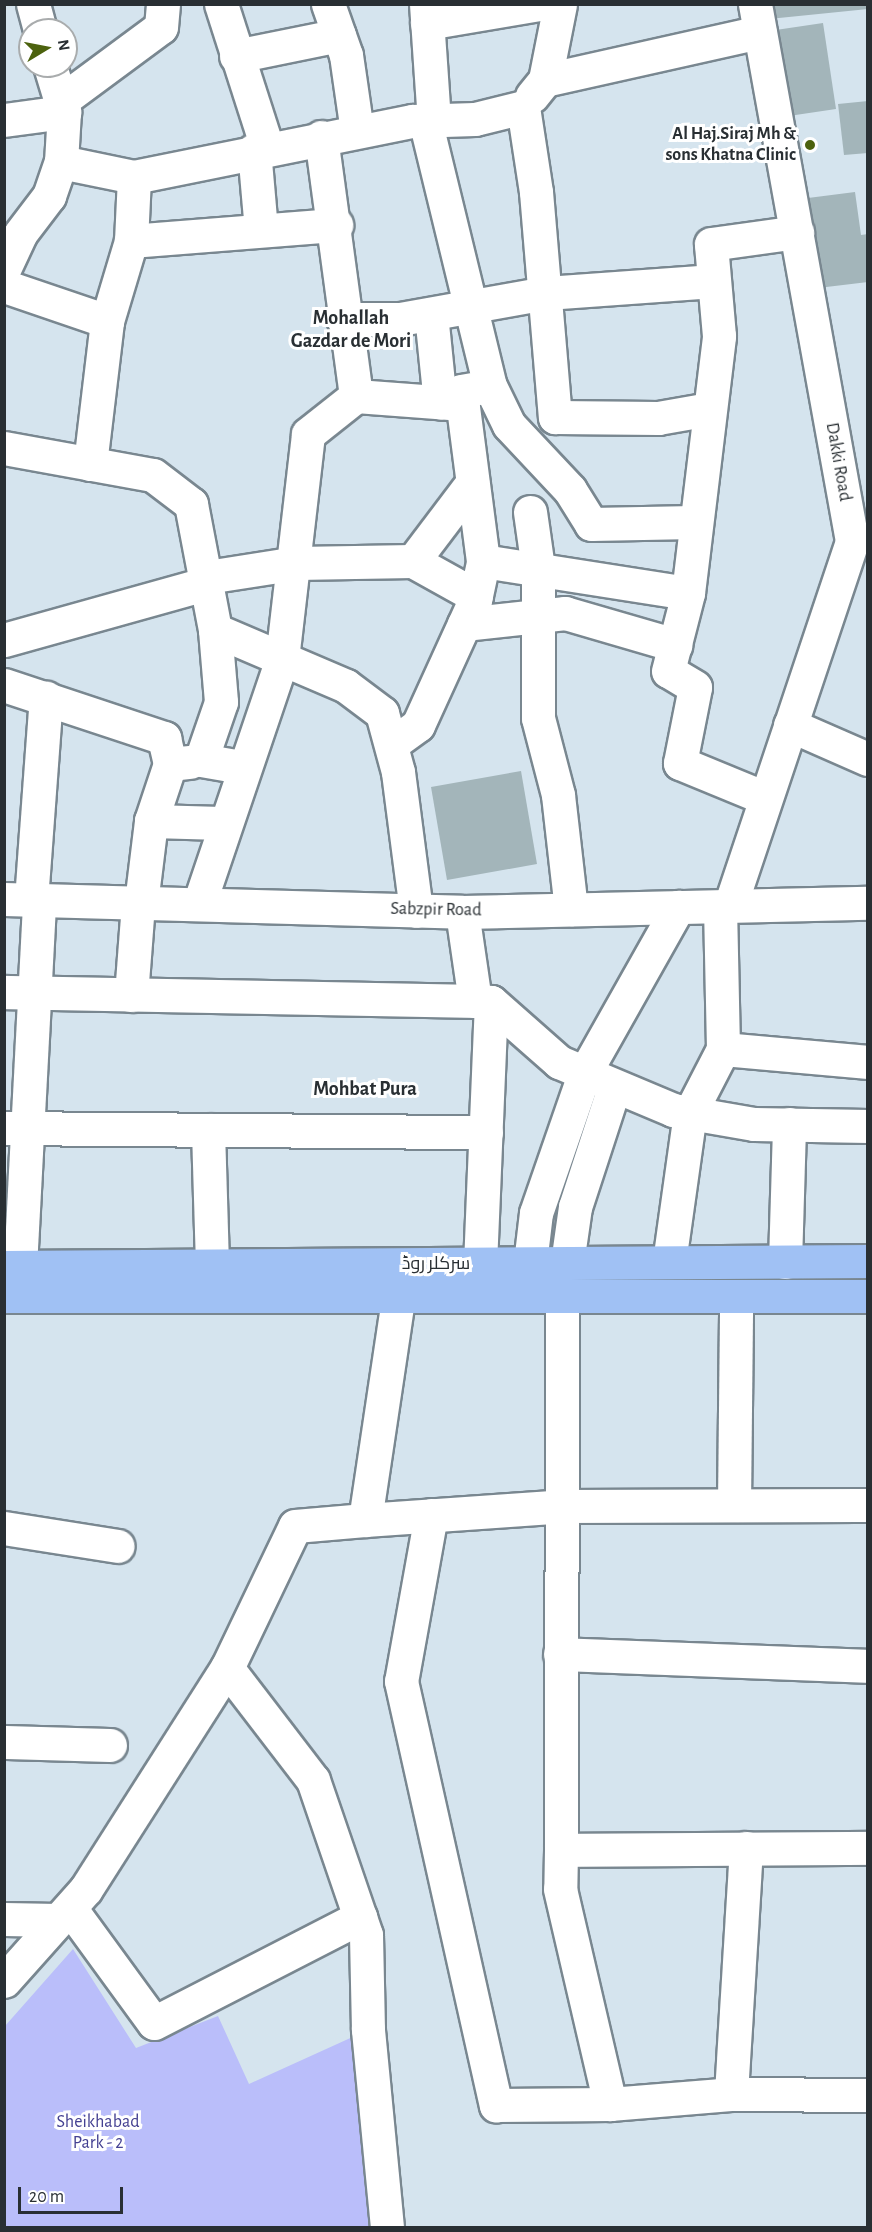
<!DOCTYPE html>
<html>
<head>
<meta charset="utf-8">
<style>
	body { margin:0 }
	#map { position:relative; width:872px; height:2232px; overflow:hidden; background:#d5e4ee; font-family:"Alegreya Sans",Cairo,sans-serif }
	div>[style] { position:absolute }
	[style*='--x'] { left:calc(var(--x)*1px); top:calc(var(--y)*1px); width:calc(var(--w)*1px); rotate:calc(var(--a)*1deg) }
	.green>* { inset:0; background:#babefa }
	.building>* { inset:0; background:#a3b5ba }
	.roads { filter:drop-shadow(2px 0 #798790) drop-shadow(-2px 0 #798790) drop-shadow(0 2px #798790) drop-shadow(0 -2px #798790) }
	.minor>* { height:33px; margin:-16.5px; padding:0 16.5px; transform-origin:16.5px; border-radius:16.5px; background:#fff }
	.major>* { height:33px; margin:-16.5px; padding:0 16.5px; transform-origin:16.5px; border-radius:16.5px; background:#a0c1f4 }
	.dots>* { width:16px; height:16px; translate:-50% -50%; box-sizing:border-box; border:3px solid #fff; border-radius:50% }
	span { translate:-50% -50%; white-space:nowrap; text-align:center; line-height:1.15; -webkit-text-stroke:6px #fff; paint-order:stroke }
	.poi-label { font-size:18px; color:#292f33; font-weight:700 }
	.right { translate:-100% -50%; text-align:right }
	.street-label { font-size:18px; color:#292f33 }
	.park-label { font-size:18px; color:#444192 }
	.neighbourhood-label { font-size:20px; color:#292f33; font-weight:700 }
	.frame { position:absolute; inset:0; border:6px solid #292f33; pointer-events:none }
	.north { position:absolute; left:18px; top:18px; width:60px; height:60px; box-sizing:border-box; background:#fff; border:2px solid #a9acad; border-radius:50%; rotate:80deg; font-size:16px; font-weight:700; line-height:24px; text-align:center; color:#292f33 }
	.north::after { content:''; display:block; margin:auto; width:21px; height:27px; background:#4c620e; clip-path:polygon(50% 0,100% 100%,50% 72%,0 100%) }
	.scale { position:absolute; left:18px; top:2187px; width:105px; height:27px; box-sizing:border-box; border:3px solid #292f33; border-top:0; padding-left:8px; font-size:18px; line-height:21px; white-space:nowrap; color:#292f33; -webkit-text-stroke:4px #fff; paint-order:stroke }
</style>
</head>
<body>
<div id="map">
	<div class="green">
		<div style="clip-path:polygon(73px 1949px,136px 2048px,218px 2016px,249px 2084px,368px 2030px,387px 2227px,5px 2228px,5px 2026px)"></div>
	</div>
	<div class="building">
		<div style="clip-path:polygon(767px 4px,868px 4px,868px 9px,769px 19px)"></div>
		<div style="clip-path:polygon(823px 23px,836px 109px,782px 117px,769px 31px)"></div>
		<div style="clip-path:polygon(868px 101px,868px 153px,844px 155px,838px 104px)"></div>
		<div style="clip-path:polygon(855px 192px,861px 235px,868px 234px,868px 282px,818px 288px,808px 198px)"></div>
		<div style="clip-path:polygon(521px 771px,537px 864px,447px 880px,431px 787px)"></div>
	</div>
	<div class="roads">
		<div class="minor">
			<div style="--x:33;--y:4;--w:27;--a:75"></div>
			<div style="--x:221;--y:4;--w:150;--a:72.2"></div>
			<div style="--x:328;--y:4;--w:54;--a:70.6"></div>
			<div style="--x:346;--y:55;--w:77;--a:81.8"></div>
			<div style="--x:426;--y:4;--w:116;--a:86.1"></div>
			<div style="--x:427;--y:23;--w:114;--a:-9.6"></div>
			<div style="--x:236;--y:56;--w:105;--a:-11.5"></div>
			<div style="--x:545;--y:80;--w:220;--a:-12.6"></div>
			<div style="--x:532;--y:96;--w:21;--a:-51"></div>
			<div style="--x:545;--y:80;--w:77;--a:-78.8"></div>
			<div style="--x:61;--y:101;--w:124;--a:-36.5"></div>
			<div style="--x:161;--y:27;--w:23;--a:-85"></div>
			<div style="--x:4;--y:120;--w:61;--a:-7.6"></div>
			<div style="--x:425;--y:120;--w:274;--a:76.3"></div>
			<div style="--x:490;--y:386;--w:43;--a:64"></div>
			<div style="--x:509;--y:425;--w:89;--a:46.8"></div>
			<div style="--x:570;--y:490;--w:40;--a:58"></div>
			<div style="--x:591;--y:524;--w:103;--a:-1.1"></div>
			<div style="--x:321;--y:137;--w:261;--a:82.3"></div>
			<div style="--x:356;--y:396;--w:107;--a:4.3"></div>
			<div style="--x:254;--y:150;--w:80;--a:85"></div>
			<div style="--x:61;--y:162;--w:75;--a:11.6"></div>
			<div style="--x:134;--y:177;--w:284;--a:-11.4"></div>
			<div style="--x:412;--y:121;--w:63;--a:-1.8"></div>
			<div style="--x:475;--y:119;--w:49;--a:-14"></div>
			<div style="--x:523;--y:107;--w:86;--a:81.3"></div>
			<div style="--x:536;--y:192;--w:226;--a:85.2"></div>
			<div style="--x:555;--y:417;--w:103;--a:0.6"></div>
			<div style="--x:658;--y:418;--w:52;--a:-10"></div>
			<div style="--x:131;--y:241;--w:206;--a:-4.5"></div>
			<div style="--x:4;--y:269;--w:38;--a:-65"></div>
			<div style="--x:20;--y:234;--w:48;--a:-52.7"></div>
			<div style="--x:49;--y:196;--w:36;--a:-71"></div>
			<div style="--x:61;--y:162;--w:50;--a:-86.6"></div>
			<div style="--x:64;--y:112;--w:48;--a:-106.9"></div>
			<div style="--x:4;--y:286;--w:109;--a:18.8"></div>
			<div style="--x:431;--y:314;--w:89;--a:84.2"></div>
			<div style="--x:343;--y:319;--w:57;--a:0"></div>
			<div style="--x:400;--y:319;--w:148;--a:-10.1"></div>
			<div style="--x:546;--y:293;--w:168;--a:-4.1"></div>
			<div style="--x:4;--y:448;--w:151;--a:10.3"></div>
			<div style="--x:153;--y:475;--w:48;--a:37.3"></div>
			<div style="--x:191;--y:504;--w:128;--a:79.2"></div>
			<div style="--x:215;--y:630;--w:72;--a:85.2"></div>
			<div style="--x:221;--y:702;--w:61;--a:109"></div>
			<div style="--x:201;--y:760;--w:41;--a:9.9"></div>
			<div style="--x:90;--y:464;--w:144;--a:-83.2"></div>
			<div style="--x:107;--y:321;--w:84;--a:-73.3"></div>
			<div style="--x:131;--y:241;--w:64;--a:-87.3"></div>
			<div style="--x:530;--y:512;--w:57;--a:81.9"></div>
			<div style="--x:538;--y:568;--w:150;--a:90"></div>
			<div style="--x:538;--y:718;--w:80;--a:75.4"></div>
			<div style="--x:558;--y:795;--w:115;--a:83.5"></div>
			<div style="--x:413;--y:561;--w:98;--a:-52.9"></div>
			<div style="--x:483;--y:561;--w:207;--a:8.9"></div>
			<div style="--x:207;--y:577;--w:90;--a:-8.9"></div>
			<div style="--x:296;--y:563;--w:117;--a:-1"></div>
			<div style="--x:413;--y:561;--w:72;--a:29.1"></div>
			<div style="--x:464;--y:624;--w:102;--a:-6.2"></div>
			<div style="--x:565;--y:613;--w:115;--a:16.2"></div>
			<div style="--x:215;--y:630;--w:142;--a:23.1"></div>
			<div style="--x:346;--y:686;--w:45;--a:36.9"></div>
			<div style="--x:382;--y:713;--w:61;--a:74.8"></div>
			<div style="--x:398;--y:772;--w:140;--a:82.6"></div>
			<div style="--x:4;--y:640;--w:212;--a:-15.6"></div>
			<div style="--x:4;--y:685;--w:169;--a:18.3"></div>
			<div style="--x:164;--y:738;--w:27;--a:77"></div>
			<div style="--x:790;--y:725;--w:85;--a:23.6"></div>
			<div style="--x:392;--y:744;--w:32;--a:-36"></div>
			<div style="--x:418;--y:725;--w:137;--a:-65.5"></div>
			<div style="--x:475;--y:600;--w:40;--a:-78"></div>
			<div style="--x:483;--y:561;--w:171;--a:-97.4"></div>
			<div style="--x:461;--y:391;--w:29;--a:-10"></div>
			<div style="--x:765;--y:798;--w:92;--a:-157.6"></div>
			<div style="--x:680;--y:763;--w:77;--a:-78.8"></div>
			<div style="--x:695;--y:687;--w:31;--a:-149"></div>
			<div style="--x:668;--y:671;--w:81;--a:-75.6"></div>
			<div style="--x:688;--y:593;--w:259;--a:-83.1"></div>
			<div style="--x:719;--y:336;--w:92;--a:-95"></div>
			<div style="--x:711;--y:244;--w:87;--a:-7.9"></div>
			<div style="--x:151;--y:821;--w:71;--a:1.6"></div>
			<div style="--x:4;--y:899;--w:458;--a:1.6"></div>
			<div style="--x:462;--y:912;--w:406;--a:-1.3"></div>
			<div style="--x:31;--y:900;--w:203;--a:-85.8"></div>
			<div style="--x:141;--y:903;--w:83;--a:-83"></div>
			<div style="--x:151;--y:821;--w:60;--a:-71.6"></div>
			<div style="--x:170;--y:764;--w:20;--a:-6"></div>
			<div style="--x:199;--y:904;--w:259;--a:-71.3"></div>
			<div style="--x:282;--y:659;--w:226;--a:-83.4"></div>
			<div style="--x:308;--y:434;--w:61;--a:-38.4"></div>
			<div style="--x:730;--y:906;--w:385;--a:-71.5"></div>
			<div style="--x:852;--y:541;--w:546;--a:-100.24"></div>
			<div style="--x:4;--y:992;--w:471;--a:1.1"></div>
			<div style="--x:475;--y:1001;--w:90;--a:-98.3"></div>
			<div style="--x:131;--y:995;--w:92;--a:-85.6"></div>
			<div style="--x:477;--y:1001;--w:14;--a:4"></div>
			<div style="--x:491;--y:1002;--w:262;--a:92.4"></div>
			<div style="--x:491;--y:1002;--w:91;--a:41.4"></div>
			<div style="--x:559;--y:1062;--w:124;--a:22.8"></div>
			<div style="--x:673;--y:1110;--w:82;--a:9.8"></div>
			<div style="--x:754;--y:1124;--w:114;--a:1"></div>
			<div style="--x:723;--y:1049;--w:146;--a:5.1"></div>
			<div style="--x:4;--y:1128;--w:482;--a:0.5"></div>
			<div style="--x:208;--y:1130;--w:136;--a:88.3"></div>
			<div style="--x:669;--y:1262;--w:150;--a:-82"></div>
			<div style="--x:690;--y:1113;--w:72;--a:-62.7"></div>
			<div style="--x:723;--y:1049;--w:142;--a:-91.2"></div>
			<div style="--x:785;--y:1262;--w:138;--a:-88.3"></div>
			<div style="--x:530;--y:1263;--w:50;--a:-83.2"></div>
			<div style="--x:536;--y:1213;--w:147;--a:-70.9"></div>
			<div style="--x:584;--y:1074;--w:192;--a:-60.6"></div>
			<div style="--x:567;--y:1263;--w:57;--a:-81.9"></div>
			<div style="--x:575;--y:1207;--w:125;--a:-71.9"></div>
			<div style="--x:20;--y:1267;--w:367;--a:-87"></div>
			<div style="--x:562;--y:1300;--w:550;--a:90.1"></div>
			<div style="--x:561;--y:1850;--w:307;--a:-0.4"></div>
			<div style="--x:734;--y:1505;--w:208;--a:-89.4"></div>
			<div style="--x:431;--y:1515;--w:169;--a:100.2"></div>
			<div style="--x:401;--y:1681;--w:435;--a:77.4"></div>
			<div style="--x:496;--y:2105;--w:114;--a:-0.5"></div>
			<div style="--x:610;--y:2104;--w:121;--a:-4.7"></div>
			<div style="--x:365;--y:1520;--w:198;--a:-4"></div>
			<div style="--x:563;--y:1506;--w:305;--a:-0.2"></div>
			<div style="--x:4;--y:1528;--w:115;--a:9"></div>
			<div style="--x:560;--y:1654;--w:308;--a:2.2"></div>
			<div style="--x:227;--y:1668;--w:141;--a:52.5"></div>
			<div style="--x:313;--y:1780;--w:164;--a:71.1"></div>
			<div style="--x:366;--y:1935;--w:95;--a:88.8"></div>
			<div style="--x:368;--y:2030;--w:199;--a:84.5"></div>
			<div style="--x:4;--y:1742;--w:106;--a:1.6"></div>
			<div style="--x:746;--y:1848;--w:246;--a:93.5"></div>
			<div style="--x:731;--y:2094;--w:137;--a:0.4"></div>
			<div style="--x:561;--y:1850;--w:39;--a:91"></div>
			<div style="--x:560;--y:1889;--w:221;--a:76.9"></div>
			<div style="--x:70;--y:1908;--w:142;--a:53.9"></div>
			<div style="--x:154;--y:2023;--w:232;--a:-27.2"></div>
			<div style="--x:4;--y:1919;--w:54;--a:1.1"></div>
			<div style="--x:4;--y:1981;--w:123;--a:-48.3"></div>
			<div style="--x:86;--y:1889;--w:262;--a:-57.5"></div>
			<div style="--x:227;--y:1668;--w:157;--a:-64.4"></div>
			<div style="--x:295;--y:1526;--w:70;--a:-4.9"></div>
			<div style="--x:365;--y:1520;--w:223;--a:-81.5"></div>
		</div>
		<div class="major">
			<div style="--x:4;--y:1267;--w:864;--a:-0.4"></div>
			<div style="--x:4;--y:1296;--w:864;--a:0"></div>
		</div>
	</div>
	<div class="dots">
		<div style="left:810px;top:145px;background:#4c620e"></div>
	</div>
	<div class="poi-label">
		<span class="right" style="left:796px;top:145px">Al Haj.Siraj Mh &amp;<br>sons Khatna Clinic</span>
	</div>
	<div class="street-label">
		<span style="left:838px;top:462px;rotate:80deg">Dakki Road</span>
		<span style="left:436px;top:910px;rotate:1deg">Sabzpir Road</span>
		<span style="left:436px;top:1264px">سرکلر روڈ</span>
	</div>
	<div class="park-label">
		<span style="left:98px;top:2133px">Sheikhabad<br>Park - 2</span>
	</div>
	<div class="neighbourhood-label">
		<span style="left:351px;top:330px">Mohallah<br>Gazdar de Mori</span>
		<span style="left:365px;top:1089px">Mohbat Pura</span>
	</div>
	<div class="frame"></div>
	<div class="north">N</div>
	<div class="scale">20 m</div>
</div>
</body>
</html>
